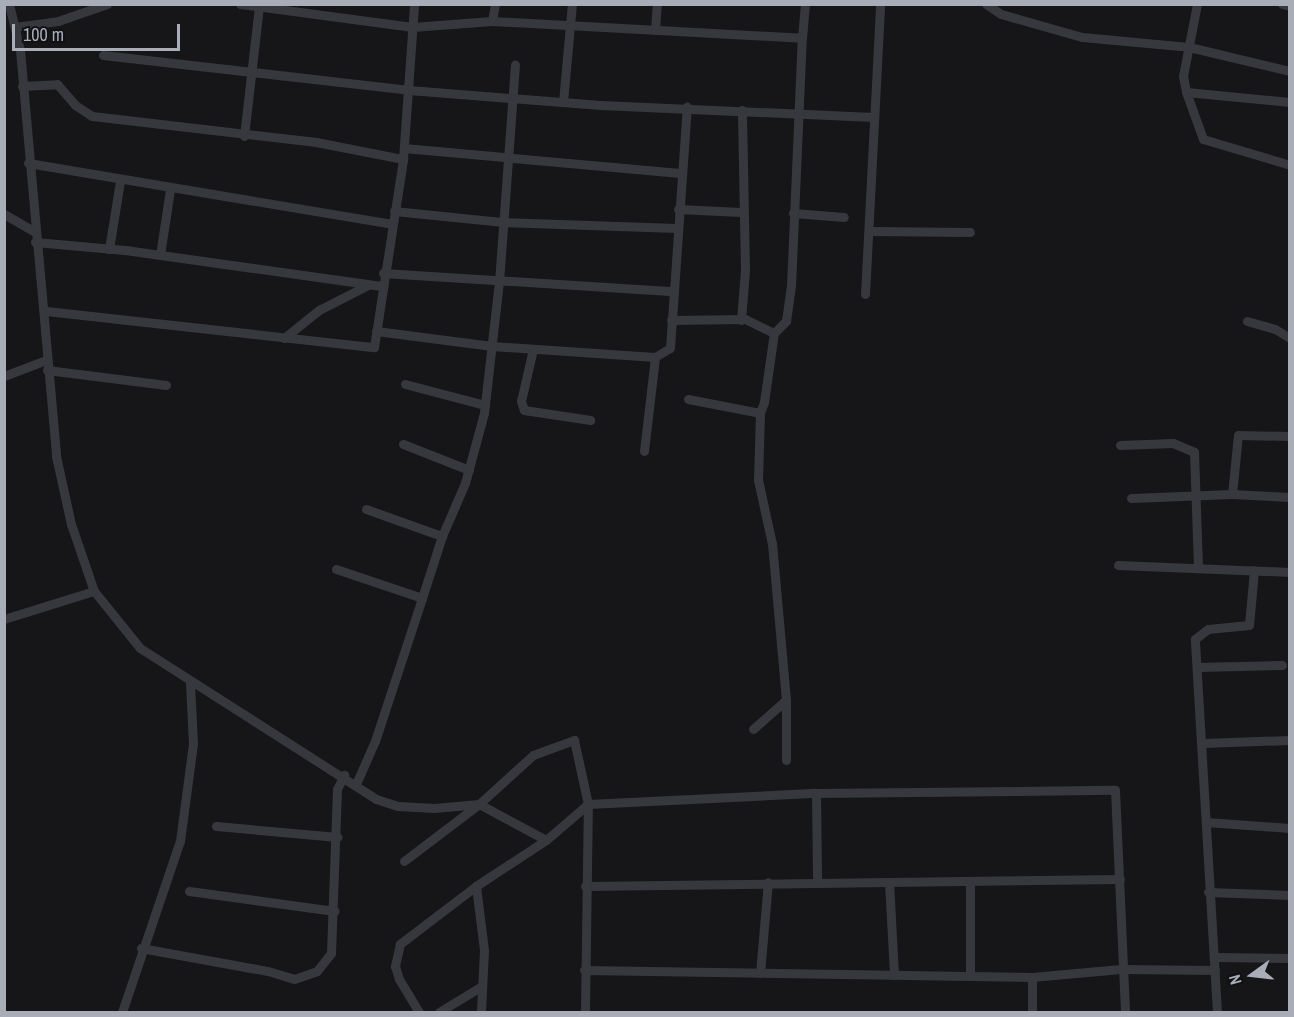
<!DOCTYPE html>
<html>
<head>
<meta charset="utf-8">
<style>
	body { margin:0 }
	#map { position:relative; width:1294px; height:1017px; overflow:hidden; background:#161618; font-family:"Archivo Narrow",sans-serif }
	div>[style] { position:absolute }
	[style*='--x'] { left:calc(var(--x)*1px); top:calc(var(--y)*1px); width:calc(var(--w)*1px); rotate:calc(var(--a)*1deg) }
	.street>* { height:9px; margin:-4.5px; padding:0 4.5px; transform-origin:4.5px; border-radius:4.5px; background:#37383d }
	span { translate:-50% -50%; white-space:nowrap; text-align:center; line-height:1.15; -webkit-text-stroke:6px #111113; paint-order:stroke }
	.frame { position:absolute; inset:0; border:6px solid #a8adb8; pointer-events:none }
	.north { position:absolute; left:1222px; top:945px; width:60px; height:60px; -webkit-text-stroke:4px #111113; paint-order:stroke; rotate:255deg; font-size:16px; font-weight:700; line-height:24px; text-align:center; color:#a8adb8 }
	.north::after { content:''; display:block; margin:auto; width:21px; height:27px; background:#a8adb8; clip-path:polygon(50% 0,100% 100%,50% 72%,0 100%) }
	.scale { position:absolute; left:12px; top:24px; width:168px; height:27px; box-sizing:border-box; border:3px solid #a8adb8; border-top:0; padding-left:8px; font-size:18px; line-height:21px; white-space:nowrap; color:#a8adb8; -webkit-text-stroke:4px #111113; paint-order:stroke }
</style>
</head>
<body>
<div id="map">
	<div class="street">
		<div style="--x:9;--y:4;--w:47;--a:76.6"></div>
		<div style="--x:20;--y:50;--w:408;--a:84.9"></div>
		<div style="--x:56;--y:456;--w:70;--a:77.6"></div>
		<div style="--x:71;--y:524;--w:71;--a:71.1"></div>
		<div style="--x:94;--y:591;--w:73;--a:51.1"></div>
		<div style="--x:140;--y:648;--w:280;--a:32.6"></div>
		<div style="--x:376;--y:799;--w:23;--a:18"></div>
		<div style="--x:398;--y:806;--w:36;--a:3"></div>
		<div style="--x:434;--y:808;--w:45;--a:-5.1"></div>
		<div style="--x:479;--y:804;--w:76;--a:28.2"></div>
		<div style="--x:240;--y:4;--w:174;--a:7.6"></div>
		<div style="--x:412;--y:27;--w:80;--a:-4.3"></div>
		<div style="--x:492;--y:21;--w:310;--a:3.1"></div>
		<div style="--x:802;--y:38;--w:34;--a:-85"></div>
		<div style="--x:986;--y:4;--w:18;--a:34"></div>
		<div style="--x:1001;--y:14;--w:84;--a:15.9"></div>
		<div style="--x:1082;--y:37;--w:107;--a:5.3"></div>
		<div style="--x:1189;--y:47;--w:104;--a:13.4"></div>
		<div style="--x:1197;--y:4;--w:73;--a:101"></div>
		<div style="--x:1183;--y:76;--w:16;--a:79"></div>
		<div style="--x:1186;--y:92;--w:104;--a:5.5"></div>
		<div style="--x:1282;--y:4;--w:8;--a:14"></div>
		<div style="--x:492;--y:21;--w:17;--a:-80"></div>
		<div style="--x:15;--y:27;--w:43;--a:-7.9"></div>
		<div style="--x:58;--y:21;--w:52;--a:-19.1"></div>
		<div style="--x:655;--y:30;--w:26;--a:-86"></div>
		<div style="--x:103;--y:55;--w:308;--a:6.5"></div>
		<div style="--x:409;--y:90;--w:192;--a:4.5"></div>
		<div style="--x:600;--y:105;--w:274;--a:2.5"></div>
		<div style="--x:22;--y:86;--w:35;--a:-3"></div>
		<div style="--x:57;--y:84;--w:28;--a:49"></div>
		<div style="--x:75;--y:105;--w:20;--a:33"></div>
		<div style="--x:92;--y:116;--w:226;--a:6.6"></div>
		<div style="--x:316;--y:142;--w:89;--a:11.1"></div>
		<div style="--x:1186;--y:92;--w:50;--a:70.1"></div>
		<div style="--x:1203;--y:139;--w:91;--a:16.6"></div>
		<div style="--x:563;--y:102;--w:98;--a:-84.8"></div>
		<div style="--x:244;--y:136;--w:130;--a:-83.4"></div>
		<div style="--x:404;--y:148;--w:277;--a:5.2"></div>
		<div style="--x:28;--y:163;--w:369;--a:9.5"></div>
		<div style="--x:678;--y:209;--w:63;--a:2.7"></div>
		<div style="--x:394;--y:211;--w:110;--a:5.8"></div>
		<div style="--x:503;--y:222;--w:174;--a:2"></div>
		<div style="--x:793;--y:213;--w:51;--a:4.5"></div>
		<div style="--x:4;--y:214;--w:34;--a:30"></div>
		<div style="--x:869;--y:231;--w:101;--a:0.6"></div>
		<div style="--x:35;--y:242;--w:90;--a:5.1"></div>
		<div style="--x:125;--y:250;--w:259;--a:8"></div>
		<div style="--x:109;--y:249;--w:69;--a:-80.8"></div>
		<div style="--x:160;--y:255;--w:66;--a:-81.3"></div>
		<div style="--x:383;--y:273;--w:291;--a:3.6"></div>
		<div style="--x:865;--y:294;--w:290;--a:-87"></div>
		<div style="--x:46;--y:311;--w:330;--a:6.3"></div>
		<div style="--x:374;--y:347;--w:190;--a:-81.2"></div>
		<div style="--x:403;--y:159;--w:155;--a:-85.9"></div>
		<div style="--x:671;--y:320;--w:74;--a:-0.8"></div>
		<div style="--x:745;--y:319;--w:32;--a:26"></div>
		<div style="--x:741;--y:320;--w:50;--a:-85.4"></div>
		<div style="--x:745;--y:270;--w:160;--a:-91.1"></div>
		<div style="--x:1247;--y:321;--w:29;--a:16"></div>
		<div style="--x:1275;--y:329;--w:17;--a:31"></div>
		<div style="--x:376;--y:331;--w:117;--a:7.4"></div>
		<div style="--x:492;--y:346;--w:163;--a:3.9"></div>
		<div style="--x:284;--y:338;--w:45;--a:-38.7"></div>
		<div style="--x:319;--y:310;--w:55;--a:-27"></div>
		<div style="--x:533;--y:349;--w:53;--a:103"></div>
		<div style="--x:521;--y:401;--w:9;--a:72"></div>
		<div style="--x:524;--y:410;--w:67;--a:8.6"></div>
		<div style="--x:47;--y:370;--w:120;--a:7.2"></div>
		<div style="--x:4;--y:376;--w:45;--a:-20.9"></div>
		<div style="--x:405;--y:384;--w:83;--a:14.7"></div>
		<div style="--x:688;--y:399;--w:73;--a:11"></div>
		<div style="--x:760;--y:413;--w:12;--a:-70"></div>
		<div style="--x:764;--y:402;--w:70;--a:-81.8"></div>
		<div style="--x:774;--y:333;--w:17;--a:-45"></div>
		<div style="--x:786;--y:321;--w:35;--a:-82"></div>
		<div style="--x:791;--y:286;--w:248;--a:-87.5"></div>
		<div style="--x:403;--y:444;--w:71;--a:21.5"></div>
		<div style="--x:1120;--y:445;--w:53;--a:-2.2"></div>
		<div style="--x:1173;--y:443;--w:23;--a:23"></div>
		<div style="--x:1194;--y:452;--w:116;--a:88"></div>
		<div style="--x:644;--y:451;--w:95;--a:-83.3"></div>
		<div style="--x:655;--y:357;--w:17;--a:-31"></div>
		<div style="--x:670;--y:348;--w:242;--a:-86"></div>
		<div style="--x:1232;--y:494;--w:59;--a:-84.2"></div>
		<div style="--x:1238;--y:435;--w:52;--a:1.1"></div>
		<div style="--x:1131;--y:498;--w:101;--a:-2.3"></div>
		<div style="--x:1232;--y:494;--w:58;--a:3"></div>
		<div style="--x:366;--y:509;--w:81;--a:19.6"></div>
		<div style="--x:1118;--y:565;--w:172;--a:2.3"></div>
		<div style="--x:336;--y:569;--w:91;--a:18.6"></div>
		<div style="--x:422;--y:598;--w:65;--a:-72.1"></div>
		<div style="--x:442;--y:536;--w:58;--a:-66.5"></div>
		<div style="--x:465;--y:483;--w:73;--a:-74.8"></div>
		<div style="--x:484;--y:413;--w:132;--a:-83.5"></div>
		<div style="--x:499;--y:282;--w:218;--a:-85.8"></div>
		<div style="--x:4;--y:619;--w:94;--a:-17.3"></div>
		<div style="--x:1197;--y:667;--w:85;--a:-1.3"></div>
		<div style="--x:786;--y:700;--w:60;--a:90"></div>
		<div style="--x:753;--y:729;--w:44;--a:-41.3"></div>
		<div style="--x:786;--y:700;--w:157;--a:-95.1"></div>
		<div style="--x:772;--y:544;--w:66;--a:-102.3"></div>
		<div style="--x:758;--y:480;--w:67;--a:-88.3"></div>
		<div style="--x:1203;--y:743;--w:87;--a:-2"></div>
		<div style="--x:356;--y:784;--w:47;--a:-66.2"></div>
		<div style="--x:375;--y:741;--w:151;--a:-71.8"></div>
		<div style="--x:816;--y:793;--w:88;--a:89.3"></div>
		<div style="--x:1206;--y:822;--w:84;--a:4.1"></div>
		<div style="--x:216;--y:826;--w:122;--a:5.2"></div>
		<div style="--x:404;--y:861;--w:94;--a:-37.2"></div>
		<div style="--x:479;--y:804;--w:73;--a:-42.2"></div>
		<div style="--x:533;--y:755;--w:44;--a:-20.1"></div>
		<div style="--x:574;--y:740;--w:66;--a:77.7"></div>
		<div style="--x:588;--y:804;--w:55;--a:139.4"></div>
		<div style="--x:546;--y:840;--w:84;--a:146.7"></div>
		<div style="--x:476;--y:886;--w:96;--a:142.7"></div>
		<div style="--x:400;--y:944;--w:23;--a:103"></div>
		<div style="--x:395;--y:966;--w:14;--a:73"></div>
		<div style="--x:399;--y:979;--w:39;--a:59"></div>
		<div style="--x:889;--y:882;--w:93;--a:86.9"></div>
		<div style="--x:970;--y:882;--w:94;--a:90"></div>
		<div style="--x:476;--y:886;--w:64;--a:82.9"></div>
		<div style="--x:484;--y:950;--w:62;--a:92.8"></div>
		<div style="--x:585;--y:886;--w:535;--a:-0.75"></div>
		<div style="--x:189;--y:891;--w:147;--a:7.8"></div>
		<div style="--x:1208;--y:892;--w:82;--a:2.1"></div>
		<div style="--x:141;--y:948;--w:129;--a:10.3"></div>
		<div style="--x:268;--y:971;--w:27;--a:17"></div>
		<div style="--x:294;--y:979;--w:24;--a:-19"></div>
		<div style="--x:317;--y:971;--w:23;--a:-52"></div>
		<div style="--x:331;--y:953;--w:164;--a:-87.9"></div>
		<div style="--x:337;--y:789;--w:16;--a:-63"></div>
		<div style="--x:1215;--y:957;--w:75;--a:0.8"></div>
		<div style="--x:584;--y:970;--w:448;--a:0.9"></div>
		<div style="--x:1032;--y:977;--w:89;--a:-5.1"></div>
		<div style="--x:1121;--y:969;--w:94;--a:0.6"></div>
		<div style="--x:760;--y:973;--w:91;--a:-85"></div>
		<div style="--x:1032;--y:977;--w:35;--a:90"></div>
		<div style="--x:122;--y:1012;--w:181;--a:-71.3"></div>
		<div style="--x:180;--y:841;--w:98;--a:-82.4"></div>
		<div style="--x:193;--y:744;--w:61;--a:-92.8"></div>
		<div style="--x:439;--y:1012;--w:50;--a:-31.2"></div>
		<div style="--x:585;--y:1012;--w:208;--a:-89.2"></div>
		<div style="--x:588;--y:804;--w:228;--a:-2.8"></div>
		<div style="--x:816;--y:793;--w:299;--a:-0.6"></div>
		<div style="--x:1115;--y:790;--w:222;--a:87.4"></div>
		<div style="--x:1217;--y:1012;--w:374;--a:-93.4"></div>
		<div style="--x:1195;--y:639;--w:16;--a:-38"></div>
		<div style="--x:1208;--y:629;--w:41;--a:-5.6"></div>
		<div style="--x:1249;--y:625;--w:55;--a:-84.8"></div>
	</div>
	<div class="frame"></div>
	<div class="north">N</div>
	<div class="scale">100 m</div>
</div>
</body>
</html>
